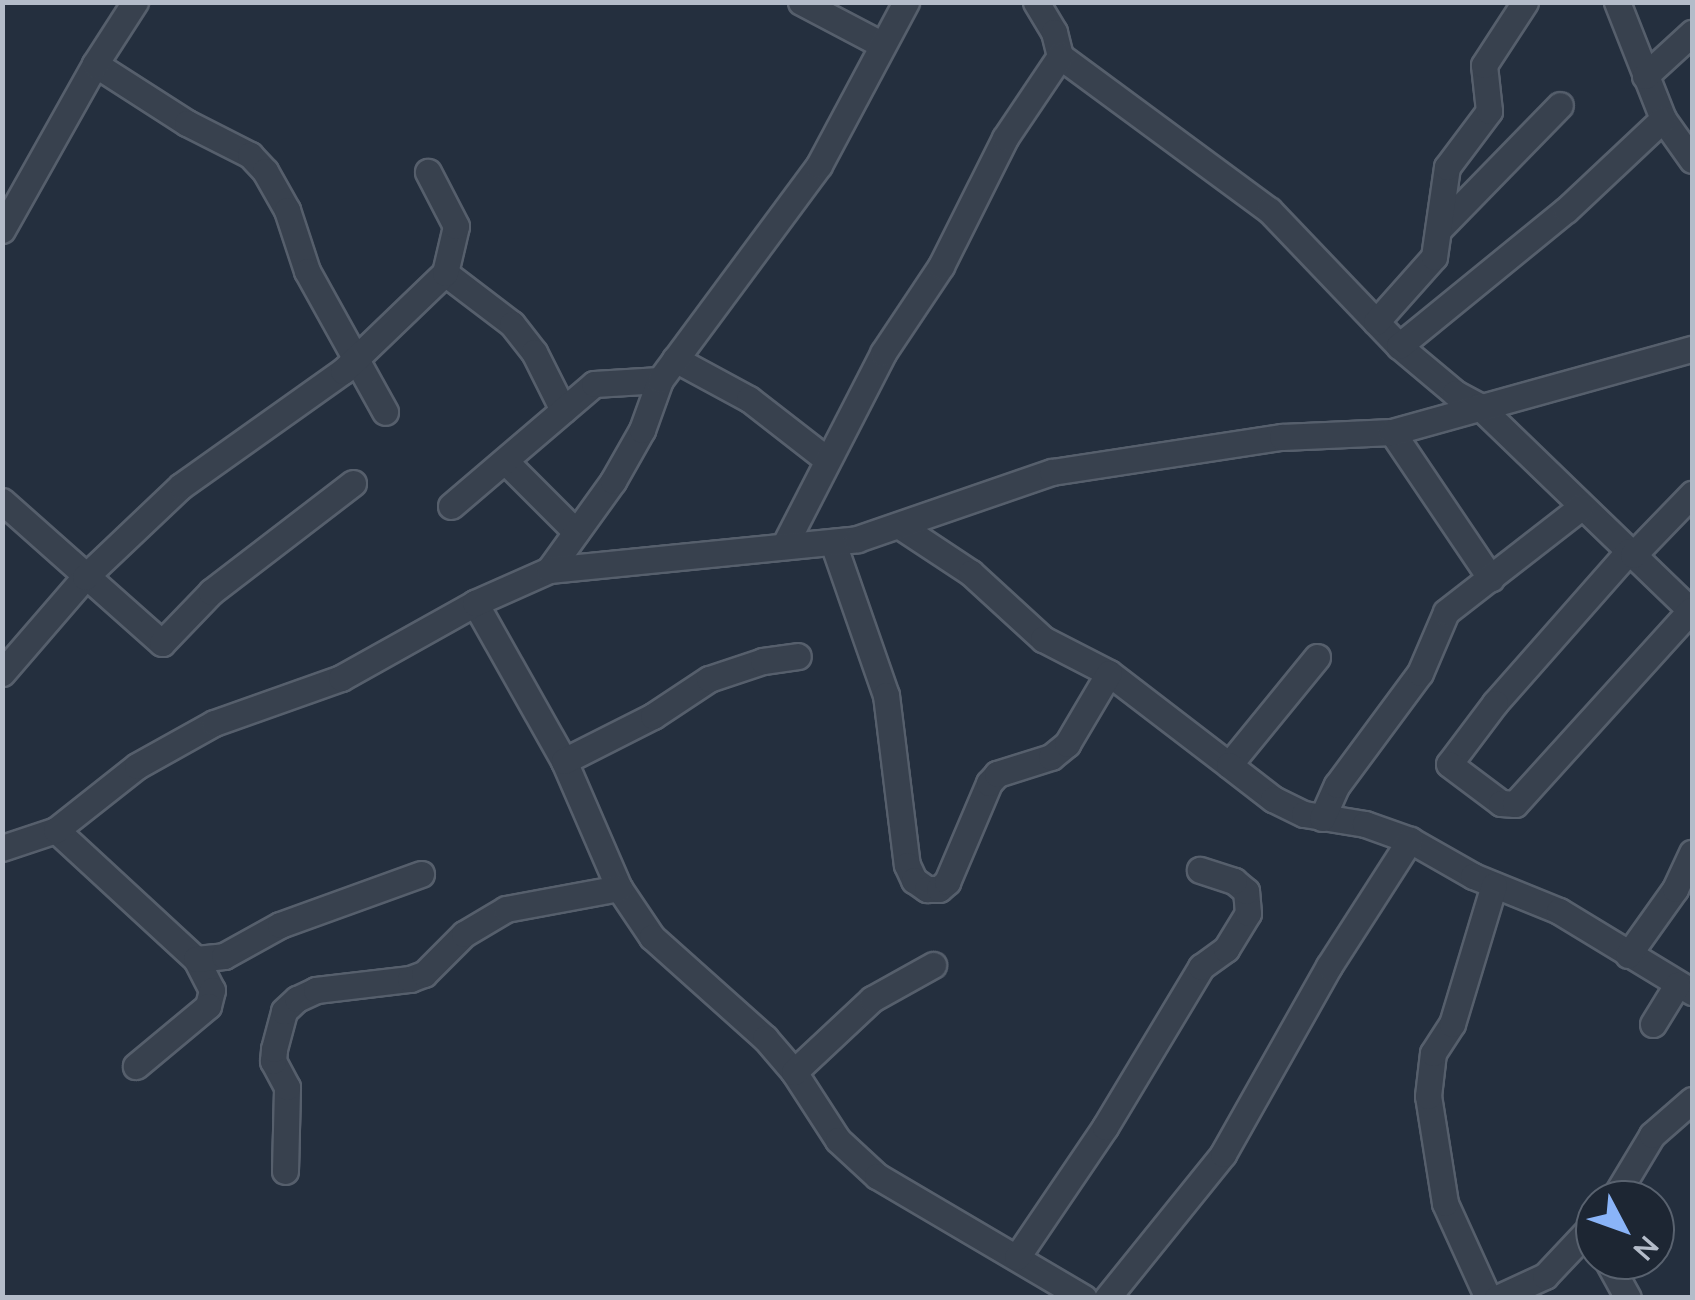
<!DOCTYPE html>
<html>
<head>
<meta charset="utf-8">
<style>
	body { margin:0 }
	#map { position:relative; width:1695px; height:1300px; overflow:hidden; background:#242f3e; font-family:Mulish,sans-serif }
	div>[style] { position:absolute }
	[style*='--x'] { left:calc(var(--x)*1px); top:calc(var(--y)*1px); width:calc(var(--w)*1px); rotate:calc(var(--a)*1deg) }
	.roads { filter:drop-shadow(2px 0 #565f6c) drop-shadow(-2px 0 #565f6c) drop-shadow(0 2px #565f6c) drop-shadow(0 -2px #565f6c) }
	.street>* { height:25px; margin:-12.5px; padding:0 12.5px; transform-origin:12.5px; border-radius:12.5px; background:#38414e }
	span { translate:-50% -50%; white-space:nowrap; text-align:center; line-height:1.15; -webkit-text-stroke:8px #1d2633; paint-order:stroke }
	.frame { position:absolute; inset:0; border:5px solid #b4bcc9; pointer-events:none }
	.north { position:absolute; left:1575px; top:1180px; width:100px; height:100px; box-sizing:border-box; background:#1d2633; border:2px solid #59626f; border-radius:50%; rotate:131deg; font-size:28px; font-weight:700; line-height:40px; text-align:center; color:#b4bcc9 }
	.north::after { content:''; display:block; margin:auto; width:35px; height:45px; background:#8ab4f8; clip-path:polygon(50% 0,100% 100%,50% 72%,0 100%) }
</style>
</head>
<body>
<div id="map">
	<div class="roads">
		<div class="street">
			<div style="--x:801;--y:2;--w:90;--a:27.7"></div>
			<div style="--x:1036;--y:2;--w:35;--a:59"></div>
			<div style="--x:1054;--y:32;--w:25;--a:76"></div>
			<div style="--x:1060;--y:56;--w:260;--a:36.4"></div>
			<div style="--x:1269;--y:210;--w:188;--a:46.3"></div>
			<div style="--x:1399;--y:346;--w:73;--a:40"></div>
			<div style="--x:1455;--y:393;--w:27;--a:28"></div>
			<div style="--x:1479;--y:406;--w:296;--a:44"></div>
			<div style="--x:1617;--y:2;--w:126;--a:68.5"></div>
			<div style="--x:1663;--y:119;--w:50;--a:54.7"></div>
			<div style="--x:95;--y:64;--w:109;--a:32.7"></div>
			<div style="--x:187;--y:123;--w:71;--a:26.9"></div>
			<div style="--x:250;--y:155;--w:22;--a:47"></div>
			<div style="--x:265;--y:171;--w:45;--a:60.6"></div>
			<div style="--x:287;--y:210;--w:64;--a:71.8"></div>
			<div style="--x:307;--y:271;--w:161;--a:61"></div>
			<div style="--x:1645;--y:76;--w:64;--a:-42.5"></div>
			<div style="--x:1439;--y:229;--w:173;--a:-45.7"></div>
			<div style="--x:2;--y:230;--w:190;--a:-60.7"></div>
			<div style="--x:95;--y:64;--w:74;--a:-57.2"></div>
			<div style="--x:445;--y:273;--w:84;--a:37.3"></div>
			<div style="--x:512;--y:324;--w:36;--a:52"></div>
			<div style="--x:534;--y:352;--w:65;--a:63.4"></div>
			<div style="--x:1376;--y:322;--w:87;--a:-48.3"></div>
			<div style="--x:1434;--y:257;--w:91;--a:-81.8"></div>
			<div style="--x:1447;--y:167;--w:70;--a:-53.1"></div>
			<div style="--x:1489;--y:111;--w:46;--a:-96.2"></div>
			<div style="--x:1484;--y:65;--w:75;--a:-56.9"></div>
			<div style="--x:1399;--y:346;--w:215;--a:-39.2"></div>
			<div style="--x:1566;--y:210;--w:133;--a:-43.2"></div>
			<div style="--x:675;--y:359;--w:84;--a:28.4"></div>
			<div style="--x:749;--y:399;--w:98;--a:37.9"></div>
			<div style="--x:1392;--y:432;--w:177;--a:56"></div>
			<div style="--x:506;--y:462;--w:99;--a:45"></div>
			<div style="--x:2;--y:501;--w:214;--a:41.6"></div>
			<div style="--x:162;--y:643;--w:71;--a:-46.1"></div>
			<div style="--x:211;--y:592;--w:179;--a:-37.5"></div>
			<div style="--x:451;--y:506;--w:188;--a:-40.5"></div>
			<div style="--x:594;--y:384;--w:66;--a:-3.5"></div>
			<div style="--x:900;--y:526;--w:85;--a:33.5"></div>
			<div style="--x:971;--y:573;--w:98;--a:42.5"></div>
			<div style="--x:1043;--y:639;--w:74;--a:27.3"></div>
			<div style="--x:1109;--y:673;--w:151;--a:37.5"></div>
			<div style="--x:833;--y:543;--w:161;--a:70.8"></div>
			<div style="--x:886;--y:695;--w:171;--a:83"></div>
			<div style="--x:907;--y:865;--w:17;--a:65"></div>
			<div style="--x:914;--y:880;--w:16;--a:35"></div>
			<div style="--x:927;--y:889;--w:12;--a:0"></div>
			<div style="--x:939;--y:889;--w:11;--a:-41"></div>
			<div style="--x:947;--y:882;--w:108;--a:-67"></div>
			<div style="--x:989;--y:783;--w:12;--a:-48"></div>
			<div style="--x:997;--y:774;--w:57;--a:-17.5"></div>
			<div style="--x:1051;--y:757;--w:21;--a:-39"></div>
			<div style="--x:1067;--y:744;--w:82;--a:-59.4"></div>
			<div style="--x:784;--y:546;--w:217;--a:-62.8"></div>
			<div style="--x:883;--y:353;--w:105;--a:-56.3"></div>
			<div style="--x:941;--y:266;--w:143;--a:-63.4"></div>
			<div style="--x:1005;--y:138;--w:99;--a:-56.1"></div>
			<div style="--x:1629;--y:551;--w:203;--a:131.4"></div>
			<div style="--x:1495;--y:703;--w:76;--a:127"></div>
			<div style="--x:1449;--y:764;--w:65;--a:36.9"></div>
			<div style="--x:1501;--y:803;--w:14;--a:4"></div>
			<div style="--x:1515;--y:804;--w:262;--a:-47.8"></div>
			<div style="--x:1633;--y:555;--w:85;--a:-46"></div>
			<div style="--x:549;--y:570;--w:110;--a:-54.3"></div>
			<div style="--x:613;--y:481;--w:59;--a:-60.4"></div>
			<div style="--x:642;--y:430;--w:53;--a:-70.2"></div>
			<div style="--x:660;--y:380;--w:267;--a:-53.5"></div>
			<div style="--x:819;--y:165;--w:185;--a:-61.9"></div>
			<div style="--x:475;--y:603;--w:181;--a:60.6"></div>
			<div style="--x:564;--y:761;--w:138;--a:66.6"></div>
			<div style="--x:619;--y:888;--w:59;--a:56"></div>
			<div style="--x:652;--y:937;--w:152;--a:41.8"></div>
			<div style="--x:765;--y:1038;--w:45;--a:49.5"></div>
			<div style="--x:794;--y:1072;--w:81;--a:57.1"></div>
			<div style="--x:838;--y:1140;--w:53;--a:42.7"></div>
			<div style="--x:877;--y:1176;--w:240;--a:30.5"></div>
			<div style="--x:1317;--y:657;--w:139;--a:129.2"></div>
			<div style="--x:1229;--y:765;--w:56;--a:37.7"></div>
			<div style="--x:1273;--y:799;--w:34;--a:26"></div>
			<div style="--x:1304;--y:814;--w:62;--a:9.3"></div>
			<div style="--x:1365;--y:824;--w:48;--a:19.6"></div>
			<div style="--x:1410;--y:840;--w:73;--a:29.7"></div>
			<div style="--x:1473;--y:876;--w:93;--a:22.1"></div>
			<div style="--x:1559;--y:911;--w:156;--a:31.3"></div>
			<div style="--x:2;--y:673;--w:127;--a:-49.2"></div>
			<div style="--x:85;--y:577;--w:132;--a:-43.5"></div>
			<div style="--x:181;--y:486;--w:199;--a:-35.4"></div>
			<div style="--x:343;--y:371;--w:141;--a:-43.9"></div>
			<div style="--x:445;--y:273;--w:48;--a:-76.8"></div>
			<div style="--x:456;--y:226;--w:61;--a:-117.4"></div>
			<div style="--x:564;--y:761;--w:100;--a:-26.8"></div>
			<div style="--x:653;--y:716;--w:67;--a:-33.5"></div>
			<div style="--x:709;--y:679;--w:57;--a:-18.4"></div>
			<div style="--x:763;--y:661;--w:35;--a:-8"></div>
			<div style="--x:1322;--y:818;--w:36;--a:-66"></div>
			<div style="--x:1337;--y:785;--w:139;--a:-53.5"></div>
			<div style="--x:1420;--y:673;--w:66;--a:-66.9"></div>
			<div style="--x:1446;--y:612;--w:171;--a:-37.9"></div>
			<div style="--x:56;--y:830;--w:190;--a:42.7"></div>
			<div style="--x:196;--y:959;--w:35;--a:63"></div>
			<div style="--x:212;--y:990;--w:16;--a:104"></div>
			<div style="--x:208;--y:1006;--w:94;--a:140.2"></div>
			<div style="--x:2;--y:848;--w:57;--a:-18.4"></div>
			<div style="--x:56;--y:830;--w:103;--a:-38.3"></div>
			<div style="--x:137;--y:766;--w:88;--a:-29.2"></div>
			<div style="--x:214;--y:723;--w:135;--a:-19.5"></div>
			<div style="--x:341;--y:678;--w:154;--a:-29.2"></div>
			<div style="--x:475;--y:603;--w:81;--a:-24"></div>
			<div style="--x:549;--y:570;--w:310;--a:-5.7"></div>
			<div style="--x:857;--y:539;--w:206;--a:-19"></div>
			<div style="--x:1052;--y:472;--w:233;--a:-8.7"></div>
			<div style="--x:1282;--y:437;--w:110;--a:-2.6"></div>
			<div style="--x:1392;--y:432;--w:311;--a:-15.5"></div>
			<div style="--x:1628;--y:955;--w:81;--a:-54.5"></div>
			<div style="--x:1675;--y:889;--w:40;--a:-65"></div>
			<div style="--x:196;--y:959;--w:28;--a:-6"></div>
			<div style="--x:224;--y:956;--w:64;--a:-29"></div>
			<div style="--x:280;--y:925;--w:150;--a:-19.9"></div>
			<div style="--x:1653;--y:1024;--w:46;--a:-58.4"></div>
			<div style="--x:794;--y:1072;--w:107;--a:-43.1"></div>
			<div style="--x:872;--y:999;--w:70;--a:-29.1"></div>
			<div style="--x:285;--y:1171;--w:84;--a:-88.6"></div>
			<div style="--x:287;--y:1087;--w:30;--a:-118"></div>
			<div style="--x:273;--y:1061;--w:12;--a:-85"></div>
			<div style="--x:274;--y:1049;--w:39;--a:-75"></div>
			<div style="--x:284;--y:1011;--w:18;--a:-43"></div>
			<div style="--x:297;--y:999;--w:21;--a:-25"></div>
			<div style="--x:316;--y:990;--w:95;--a:-6.7"></div>
			<div style="--x:410;--y:979;--w:15;--a:-20"></div>
			<div style="--x:424;--y:974;--w:57;--a:-45"></div>
			<div style="--x:464;--y:934;--w:49;--a:-30.8"></div>
			<div style="--x:506;--y:909;--w:115;--a:-10.5"></div>
			<div style="--x:1613;--y:1200;--w:76;--a:-59"></div>
			<div style="--x:1652;--y:1135;--w:53;--a:-41.2"></div>
			<div style="--x:1017;--y:1257;--w:157;--a:-55.9"></div>
			<div style="--x:1105;--y:1127;--w:187;--a:-59"></div>
			<div style="--x:1201;--y:967;--w:31;--a:-36"></div>
			<div style="--x:1226;--y:949;--w:42;--a:-58.6"></div>
			<div style="--x:1248;--y:913;--w:22;--a:-95"></div>
			<div style="--x:1246;--y:891;--w:16;--a:-140"></div>
			<div style="--x:1234;--y:881;--w:36;--a:-162"></div>
			<div style="--x:1607;--y:1260;--w:43;--a:61.1"></div>
			<div style="--x:1107;--y:1298;--w:185;--a:-51.1"></div>
			<div style="--x:1223;--y:1154;--w:216;--a:-60.6"></div>
			<div style="--x:1329;--y:966;--w:150;--a:-57.3"></div>
			<div style="--x:1488;--y:1298;--w:104;--a:-114.4"></div>
			<div style="--x:1445;--y:1203;--w:108;--a:-99"></div>
			<div style="--x:1428;--y:1096;--w:43;--a:-83.4"></div>
			<div style="--x:1433;--y:1053;--w:35;--a:-57"></div>
			<div style="--x:1452;--y:1024;--w:145;--a:-73.2"></div>
			<div style="--x:1497;--y:1298;--w:53;--a:-24.6"></div>
			<div style="--x:1545;--y:1276;--w:73;--a:-46.7"></div>
		</div>
	</div>
	<div class="frame"></div>
	<div class="north">N</div>
</div>
</body>
</html>
